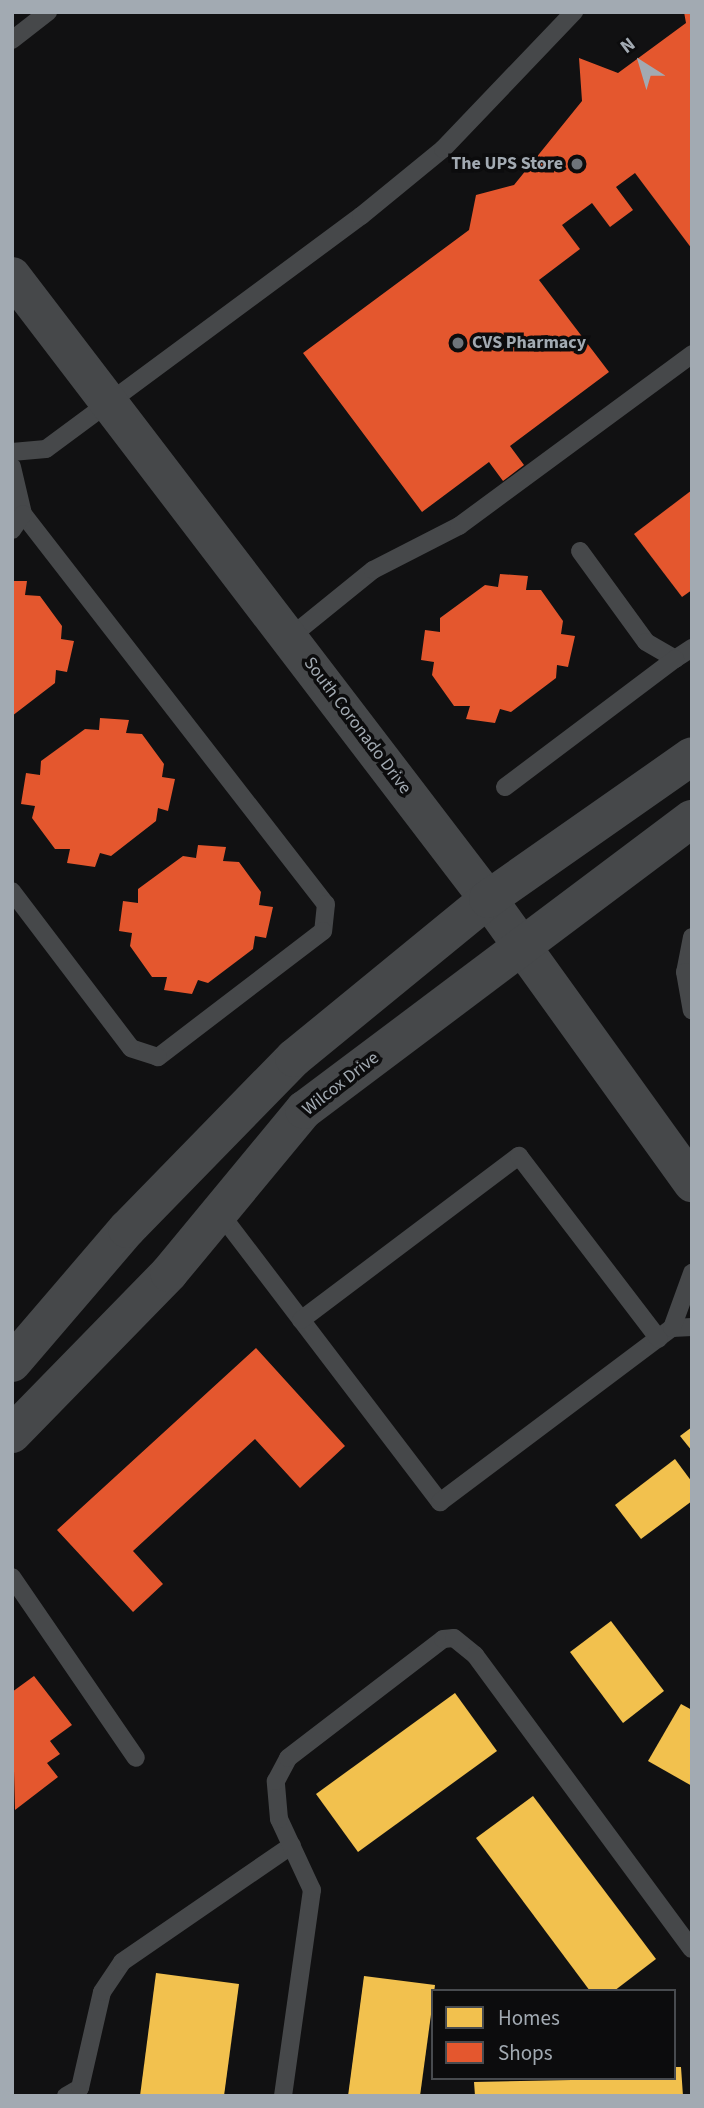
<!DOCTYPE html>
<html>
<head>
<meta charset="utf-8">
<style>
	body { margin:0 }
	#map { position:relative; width:704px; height:2108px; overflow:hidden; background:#111112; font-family:"Source Sans 3",sans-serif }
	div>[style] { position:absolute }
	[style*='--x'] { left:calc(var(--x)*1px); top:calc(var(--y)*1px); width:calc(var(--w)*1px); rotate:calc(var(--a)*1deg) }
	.homes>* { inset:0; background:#f2c14e }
	.shops>* { inset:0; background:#e4572e }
	.service>* { height:18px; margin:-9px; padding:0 9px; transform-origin:9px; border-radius:9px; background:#46484a }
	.tertiary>* { height:38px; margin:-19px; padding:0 19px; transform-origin:19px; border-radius:19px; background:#46484a }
	.dots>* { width:19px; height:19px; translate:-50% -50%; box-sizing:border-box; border:4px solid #0c0c0d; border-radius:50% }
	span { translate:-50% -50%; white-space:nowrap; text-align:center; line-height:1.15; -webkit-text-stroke:7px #0c0c0d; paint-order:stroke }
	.poi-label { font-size:18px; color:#a2aab2; font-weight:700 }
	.right { translate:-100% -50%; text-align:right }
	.left { translate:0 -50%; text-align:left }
	.street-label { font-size:18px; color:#a2aab2 }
	.frame { position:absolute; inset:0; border:14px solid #a2aab2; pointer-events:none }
	.legend { position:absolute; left:431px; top:1989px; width:245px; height:91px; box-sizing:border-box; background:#0c0c0d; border:2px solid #484b4f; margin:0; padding:9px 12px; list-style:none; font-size:21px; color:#a2aab2 }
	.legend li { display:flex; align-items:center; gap:14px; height:35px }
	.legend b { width:35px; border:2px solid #484b4f }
	.north { position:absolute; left:606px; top:28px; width:70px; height:70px; -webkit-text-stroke:5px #0c0c0d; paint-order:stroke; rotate:323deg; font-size:19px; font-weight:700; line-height:28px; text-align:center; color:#a2aab2 }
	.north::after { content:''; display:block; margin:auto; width:24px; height:32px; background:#a2aab2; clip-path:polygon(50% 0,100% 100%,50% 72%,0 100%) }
</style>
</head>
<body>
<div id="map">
	<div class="homes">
		<div style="clip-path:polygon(692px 1427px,692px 1451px,680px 1436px)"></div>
		<div style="clip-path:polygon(675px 1459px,692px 1482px,692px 1501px,641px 1539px,615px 1505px)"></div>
		<div style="clip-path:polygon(611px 1621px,664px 1691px,623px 1723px,570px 1652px)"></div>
		<div style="clip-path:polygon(455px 1693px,497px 1751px,358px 1852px,316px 1794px)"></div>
		<div style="clip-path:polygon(681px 1704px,692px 1710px,692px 1786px,648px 1761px)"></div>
		<div style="clip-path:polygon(533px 1796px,656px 1959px,614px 1991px,590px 1991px,476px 1838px)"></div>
		<div style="clip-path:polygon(156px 1973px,239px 1984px,224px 2096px,140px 2096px)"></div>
		<div style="clip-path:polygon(364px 1976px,435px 1985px,420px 2096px,348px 2096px)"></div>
		<div style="clip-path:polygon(674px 2067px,681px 2067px,683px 2096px,475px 2096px,474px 2082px,674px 2078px)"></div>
	</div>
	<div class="shops">
		<div style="clip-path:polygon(684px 12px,692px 12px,692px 249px,635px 173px,616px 187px,633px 210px,610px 227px,592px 203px,562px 225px,580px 249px,539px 280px,609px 372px,510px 446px,524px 465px,503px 481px,489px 462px,422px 512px,303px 353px,469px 230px,476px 195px,514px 185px,582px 101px,579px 58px,618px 73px,686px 23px)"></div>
		<div style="clip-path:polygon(692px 490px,692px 590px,682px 597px,634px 534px)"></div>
		<div style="clip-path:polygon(500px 574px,528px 576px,526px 590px,541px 590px,563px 621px,561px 634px,575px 636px,568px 667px,557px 665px,556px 678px,511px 712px,500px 709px,495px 723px,466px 719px,470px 706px,454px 706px,432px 675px,434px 662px,421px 660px,425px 630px,440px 632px,440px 618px,485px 585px,498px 587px)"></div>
		<div style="clip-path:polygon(12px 581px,27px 581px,25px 595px,40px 596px,62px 626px,61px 639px,74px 641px,67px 672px,56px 670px,55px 683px,12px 716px)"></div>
		<div style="clip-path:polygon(100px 718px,129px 720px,126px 733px,142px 734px,164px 764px,162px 777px,175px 779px,168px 811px,158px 808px,156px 821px,111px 856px,100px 853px,95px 867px,67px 863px,70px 849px,55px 849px,32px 818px,35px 806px,21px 804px,26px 773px,40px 775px,41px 761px,85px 729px,99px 730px)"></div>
		<div style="clip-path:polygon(198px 845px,226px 847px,223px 861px,239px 862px,261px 892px,259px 905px,273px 907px,266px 938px,255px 936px,253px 949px,208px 983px,198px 980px,192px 994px,164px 990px,167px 977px,152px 977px,130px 946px,132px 933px,119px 931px,123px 901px,138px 903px,138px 889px,183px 856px,196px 858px)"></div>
		<div style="clip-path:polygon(256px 1348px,345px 1446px,300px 1488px,255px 1439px,133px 1551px,163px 1584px,133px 1612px,57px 1530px)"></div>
		<div style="clip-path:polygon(34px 1676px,72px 1725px,50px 1741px,60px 1754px,47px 1763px,58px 1777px,15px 1810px,12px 1692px)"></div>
	</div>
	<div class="service">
		<div style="--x:12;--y:40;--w:46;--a:-37.9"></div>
		<div style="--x:12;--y:452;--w:34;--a:-5"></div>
		<div style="--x:46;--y:449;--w:392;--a:-36.5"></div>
		<div style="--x:361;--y:216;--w:106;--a:-39.3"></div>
		<div style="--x:443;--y:149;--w:190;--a:-46.3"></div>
		<div style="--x:12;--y:467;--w:48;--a:76.8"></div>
		<div style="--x:23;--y:514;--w:494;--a:52.2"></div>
		<div style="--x:326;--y:904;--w:27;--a:96"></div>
		<div style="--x:323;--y:931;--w:208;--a:142.6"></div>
		<div style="--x:158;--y:1057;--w:28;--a:-162"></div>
		<div style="--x:131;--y:1048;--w:197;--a:-127.2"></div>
		<div style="--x:12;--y:530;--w:19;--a:-55"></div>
		<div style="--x:580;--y:551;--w:112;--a:54"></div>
		<div style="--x:646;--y:642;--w:34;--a:30"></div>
		<div style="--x:675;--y:659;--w:20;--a:-33"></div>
		<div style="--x:289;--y:638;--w:108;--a:-39"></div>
		<div style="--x:373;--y:570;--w:97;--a:-27.1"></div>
		<div style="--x:459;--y:526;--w:290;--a:-36.4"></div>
		<div style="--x:505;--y:787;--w:213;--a:-37"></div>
		<div style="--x:692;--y:937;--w:36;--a:101"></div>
		<div style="--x:685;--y:972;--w:39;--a:80"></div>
		<div style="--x:219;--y:1212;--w:365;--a:52.7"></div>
		<div style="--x:440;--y:1502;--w:290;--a:-36.9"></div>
		<div style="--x:672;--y:1328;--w:20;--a:-3"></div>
		<div style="--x:301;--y:1320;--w:273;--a:-37"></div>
		<div style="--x:519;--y:1156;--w:230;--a:52.6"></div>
		<div style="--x:672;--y:1328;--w:59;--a:-70"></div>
		<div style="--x:12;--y:1577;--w:219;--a:55.6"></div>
		<div style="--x:66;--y:2096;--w:16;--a:-30"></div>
		<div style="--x:80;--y:2088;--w:98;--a:-77.1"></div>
		<div style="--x:102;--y:1992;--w:36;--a:-56"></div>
		<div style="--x:122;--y:1962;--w:206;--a:-34.5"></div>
		<div style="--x:283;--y:2096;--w:208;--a:-82"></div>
		<div style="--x:312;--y:1890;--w:78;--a:-114.9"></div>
		<div style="--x:279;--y:1819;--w:38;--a:-95"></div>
		<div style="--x:276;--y:1781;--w:26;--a:-62"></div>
		<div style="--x:288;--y:1758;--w:195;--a:-37.5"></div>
		<div style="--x:443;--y:1639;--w:11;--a:-5"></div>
		<div style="--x:454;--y:1638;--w:27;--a:39"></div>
		<div style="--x:475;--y:1655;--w:365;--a:53.6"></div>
	</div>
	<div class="tertiary">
		<div style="--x:12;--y:276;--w:784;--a:52.62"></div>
		<div style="--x:488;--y:899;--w:350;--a:54.3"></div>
		<div style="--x:12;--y:1363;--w:177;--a:-49.4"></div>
		<div style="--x:127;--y:1229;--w:239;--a:-45.7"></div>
		<div style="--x:294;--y:1058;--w:251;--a:-39.3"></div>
		<div style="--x:488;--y:899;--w:249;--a:-35"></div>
		<div style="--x:12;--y:1434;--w:225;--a:-45.7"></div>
		<div style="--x:169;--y:1273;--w:212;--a:-50.4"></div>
		<div style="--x:304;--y:1110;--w:485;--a:-36.9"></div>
	</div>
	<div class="dots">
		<div style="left:577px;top:164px;background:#6f747a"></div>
		<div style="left:458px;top:343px;background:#6f747a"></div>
	</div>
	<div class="poi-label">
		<span class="right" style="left:563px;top:164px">The UPS Store</span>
		<span class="left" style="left:472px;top:343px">CVS Pharmacy</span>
	</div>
	<div class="street-label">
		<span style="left:357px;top:726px;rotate:53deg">South Coronado Drive</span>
		<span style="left:341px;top:1084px;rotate:-38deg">Wilcox Drive</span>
	</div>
	<div class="frame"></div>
	<ul class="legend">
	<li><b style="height:19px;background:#f2c14e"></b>Homes</li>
	<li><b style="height:19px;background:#e4572e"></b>Shops</li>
	</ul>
	<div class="north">N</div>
</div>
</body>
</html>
